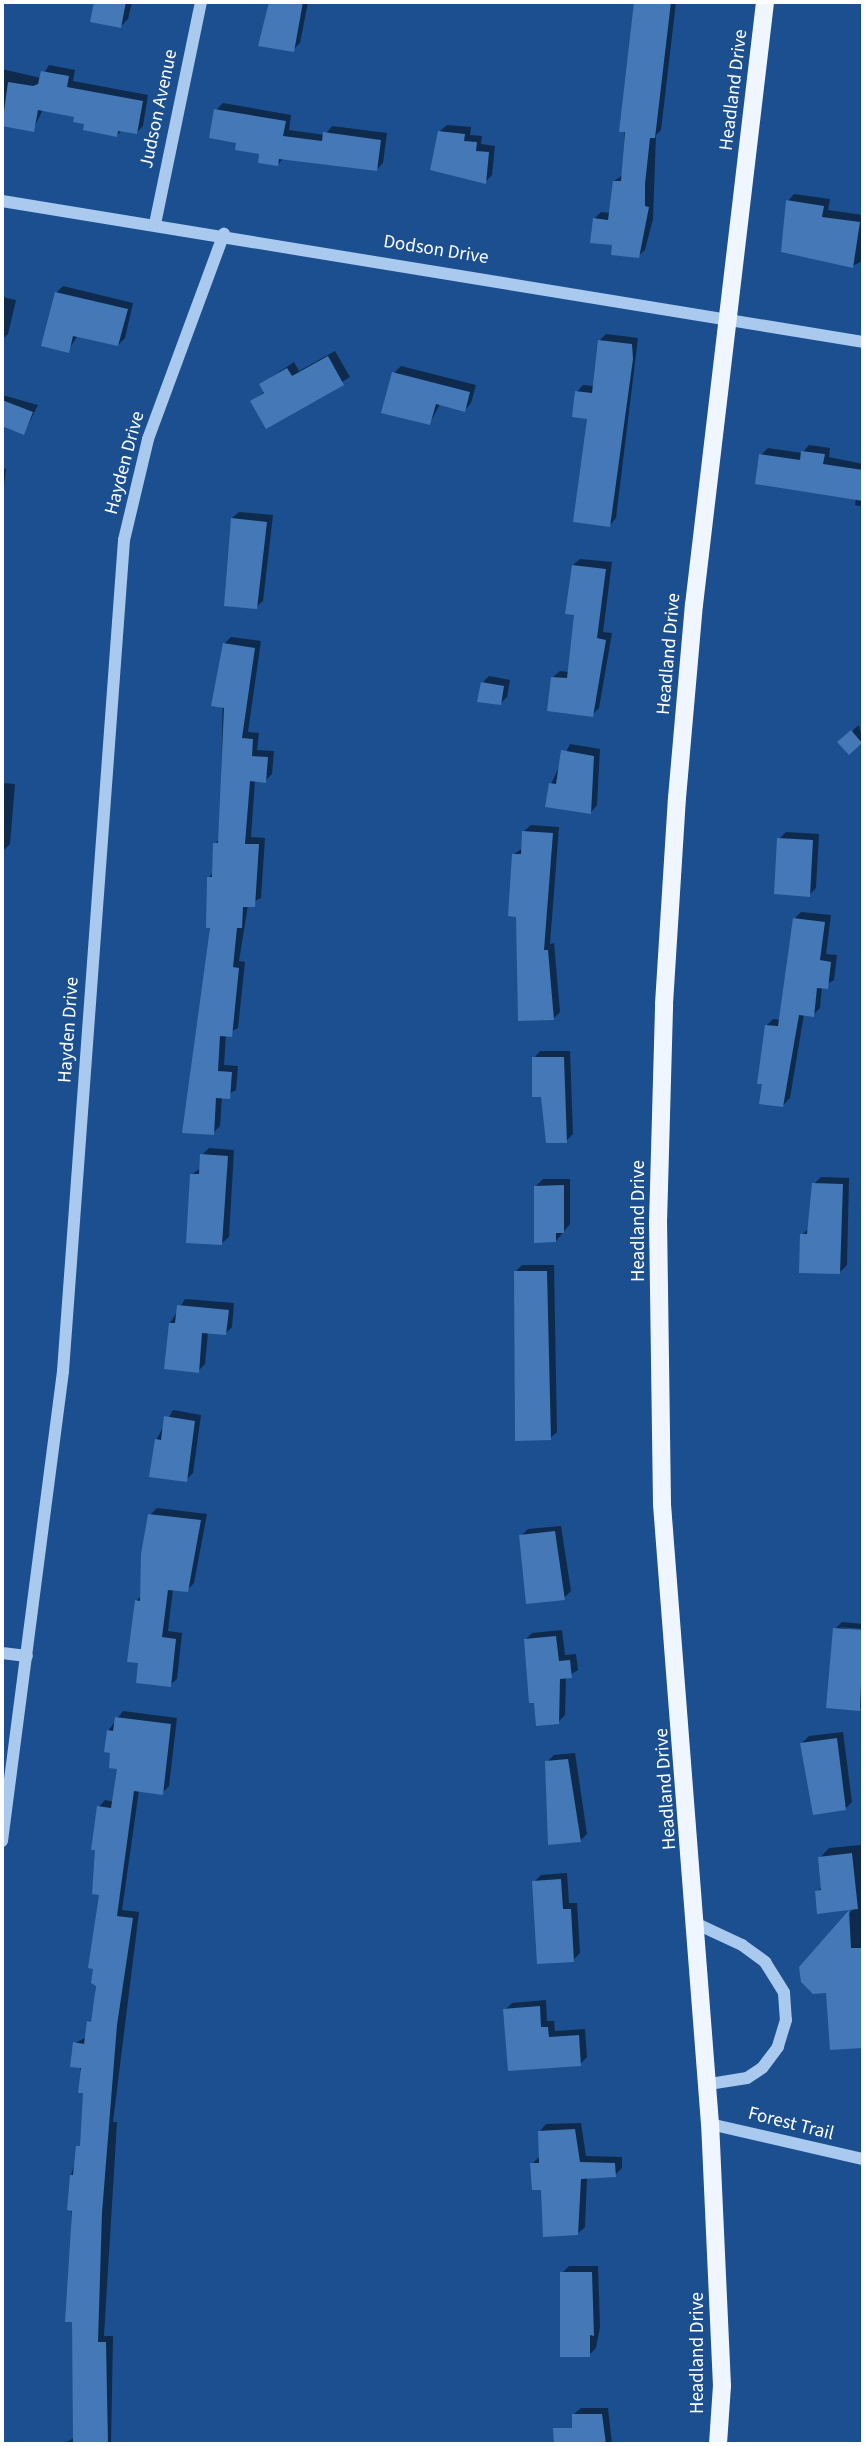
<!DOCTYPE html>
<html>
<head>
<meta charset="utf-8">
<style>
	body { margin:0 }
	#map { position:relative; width:865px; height:2446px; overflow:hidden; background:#1b4f8f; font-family:"Source Sans 3",sans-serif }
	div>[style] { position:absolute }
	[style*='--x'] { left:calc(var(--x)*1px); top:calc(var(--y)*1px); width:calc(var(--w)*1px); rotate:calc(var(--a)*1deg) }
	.shadow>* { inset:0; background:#0007 }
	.building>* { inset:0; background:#4478b7 }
	.minor>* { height:12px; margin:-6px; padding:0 6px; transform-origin:6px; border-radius:6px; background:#a9c9ee }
	.major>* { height:18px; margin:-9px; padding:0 9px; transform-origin:9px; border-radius:9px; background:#f0f6ff }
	span { translate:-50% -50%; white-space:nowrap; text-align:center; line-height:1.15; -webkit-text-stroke:5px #1b4f8f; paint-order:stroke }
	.street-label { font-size:19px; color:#fff }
	.frame { position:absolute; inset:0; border:4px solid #fff; pointer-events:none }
</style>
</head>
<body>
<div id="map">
	<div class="shadow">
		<div style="clip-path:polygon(95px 2px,132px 2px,128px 19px,121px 26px,92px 21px)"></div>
		<div style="clip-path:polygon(269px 2px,308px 2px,300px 43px,293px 50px,260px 44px)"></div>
		<div style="clip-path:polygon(636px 2px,676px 2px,661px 130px,656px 135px,653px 219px,645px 250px,638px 256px,614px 243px,594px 219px,601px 212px,611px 213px,614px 181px,623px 175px,626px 80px)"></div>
		<div style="clip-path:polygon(49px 65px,75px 70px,73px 81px,148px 95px,143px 126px,136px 133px,122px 130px,117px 135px,76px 115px,43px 109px,33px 130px,2px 124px,2px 69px,41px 78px)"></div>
		<div style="clip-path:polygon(223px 103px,291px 115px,289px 130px,325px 135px,332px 126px,387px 133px,383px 163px,376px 170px,284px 158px,278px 164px,238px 142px,216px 110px)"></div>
		<div style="clip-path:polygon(447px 125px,471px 127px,470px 135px,482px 136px,481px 144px,495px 146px,492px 175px,485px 182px,440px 131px)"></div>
		<div style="clip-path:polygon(794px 194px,830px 199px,828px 210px,863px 215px,863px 261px,852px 266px,788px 201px)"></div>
		<div style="clip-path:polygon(63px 286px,133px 303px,125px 338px,118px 345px,78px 335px,68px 351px,56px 293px)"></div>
		<div style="clip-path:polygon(2px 297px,16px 300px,8px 334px,2px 340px)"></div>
		<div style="clip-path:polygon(606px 334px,638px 338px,616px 518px,610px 525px,589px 417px,577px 392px,583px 385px,594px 386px,599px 341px)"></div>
		<div style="clip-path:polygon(335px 351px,350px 377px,267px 427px,252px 401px,265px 391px,261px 384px,294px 362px,299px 371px)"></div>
		<div style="clip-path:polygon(401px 366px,476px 385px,471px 403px,465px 410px,440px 404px,430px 423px,394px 373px)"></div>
		<div style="clip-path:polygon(2px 395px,38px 405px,24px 433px,2px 425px)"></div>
		<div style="clip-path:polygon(809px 445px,830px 448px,829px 457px,863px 464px,863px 507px,855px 505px,856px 498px,761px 455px,768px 448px,802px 453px)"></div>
		<div style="clip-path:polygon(2px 468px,6px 469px,2px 503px)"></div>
		<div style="clip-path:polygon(239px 512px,273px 515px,263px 601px,256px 607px,232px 518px)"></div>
		<div style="clip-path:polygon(580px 559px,612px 562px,603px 632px,612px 633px,599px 708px,592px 715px,553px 677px,560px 671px,569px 672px,576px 614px,573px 565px)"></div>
		<div style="clip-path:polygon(231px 637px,261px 641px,248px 732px,259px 733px,257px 750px,274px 751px,272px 774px,265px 781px,255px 780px,251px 837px,265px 838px,261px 898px,248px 905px,239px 961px,245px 962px,238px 1028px,226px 1034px,224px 1065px,238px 1066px,236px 1090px,222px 1097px,220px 1126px,213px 1133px,209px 877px,214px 872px,215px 844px,220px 838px,224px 644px)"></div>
		<div style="clip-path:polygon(489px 676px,510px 680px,507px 697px,500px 704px,482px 683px)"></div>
		<div style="clip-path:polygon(859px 725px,863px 740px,849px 753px,840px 742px)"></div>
		<div style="clip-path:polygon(570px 744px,600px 749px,597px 805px,591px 812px,551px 784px)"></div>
		<div style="clip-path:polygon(2px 783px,15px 784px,10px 844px,4px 850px,2px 951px)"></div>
		<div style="clip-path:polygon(531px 825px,559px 827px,550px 944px,554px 943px,560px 1012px,553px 1019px,514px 854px,523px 848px,524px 831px)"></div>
		<div style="clip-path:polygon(786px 832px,819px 834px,816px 888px,809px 895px,779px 839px)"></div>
		<div style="clip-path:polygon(801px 912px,831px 915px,826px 954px,837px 955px,834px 980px,822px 987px,820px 1008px,813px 1015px,804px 1014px,790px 1098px,783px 1105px,766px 1026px,773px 1019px,781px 1020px,794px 919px)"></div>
		<div style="clip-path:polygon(540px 1051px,570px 1051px,573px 1134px,566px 1141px,534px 1058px)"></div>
		<div style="clip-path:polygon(209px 1148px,234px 1150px,229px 1237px,222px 1243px,191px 1175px,201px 1168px,202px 1155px)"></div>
		<div style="clip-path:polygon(821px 1177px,849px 1178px,847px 1265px,840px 1272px,802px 1235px,810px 1227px,814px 1184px)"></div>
		<div style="clip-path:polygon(543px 1179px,570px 1179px,570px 1224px,556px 1241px,536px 1186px)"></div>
		<div style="clip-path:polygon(522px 1265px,554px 1265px,557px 1432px,550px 1438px,515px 1272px)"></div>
		<div style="clip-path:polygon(185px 1299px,234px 1303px,232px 1327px,225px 1334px,208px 1332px,205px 1364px,198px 1371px,170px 1323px)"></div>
		<div style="clip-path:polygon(173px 1410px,201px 1415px,193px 1473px,186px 1480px,156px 1440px)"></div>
		<div style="clip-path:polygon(157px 1508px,207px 1514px,194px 1583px,187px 1590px,173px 1589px,168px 1631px,182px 1633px,177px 1679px,170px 1685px,140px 1662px,136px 1601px,142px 1595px,150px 1515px)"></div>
		<div style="clip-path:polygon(561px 1526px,571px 1591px,564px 1598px,521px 1536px,528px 1529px)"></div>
		<div style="clip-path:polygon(842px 1622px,863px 1624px,863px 1629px,838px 1627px,863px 1632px,863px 1705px,859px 1709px,835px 1629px)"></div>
		<div style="clip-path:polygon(562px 1630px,565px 1655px,576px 1654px,578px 1670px,566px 1677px,565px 1715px,558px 1722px,525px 1640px,532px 1633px)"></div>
		<div style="clip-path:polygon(123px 1711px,177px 1718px,169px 1786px,162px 1793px,139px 1790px,122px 1910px,139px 1912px,113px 2122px,117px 2122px,104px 2336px,113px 2336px,111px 2444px,63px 2444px,74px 2438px,71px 2175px,82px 2142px,85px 2092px,75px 2043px,87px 2037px,94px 2017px,101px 1894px,99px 1807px,105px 1800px,114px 1802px,119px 1767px,108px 1731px)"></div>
		<div style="clip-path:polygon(843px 1732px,852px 1802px,845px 1809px,802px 1743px,809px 1736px)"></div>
		<div style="clip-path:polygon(575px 1753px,587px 1834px,580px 1841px,547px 1762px,554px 1755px)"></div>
		<div style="clip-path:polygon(861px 1845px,863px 2047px,832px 2049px,828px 1991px,801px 1968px,854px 1908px,817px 1892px,823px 1886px,820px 1858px,829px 1848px)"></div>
		<div style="clip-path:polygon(567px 1873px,569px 1903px,577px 1903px,580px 1953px,573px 1960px,534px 1882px,541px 1875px)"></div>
		<div style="clip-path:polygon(546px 2000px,547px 2021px,554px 2021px,555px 2031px,585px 2029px,587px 2057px,580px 2064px,505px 2010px,512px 2003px)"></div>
		<div style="clip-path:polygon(581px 2123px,586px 2156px,622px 2157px,622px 2168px,615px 2175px,587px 2177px,585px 2227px,578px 2233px,543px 2188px,532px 2164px,539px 2157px,540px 2131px,546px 2124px)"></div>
		<div style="clip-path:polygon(569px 2266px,598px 2266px,600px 2327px,596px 2348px,589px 2355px,562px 2273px)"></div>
		<div style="clip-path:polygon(581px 2408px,608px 2408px,612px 2444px,563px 2444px,563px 2436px,574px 2429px,574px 2414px)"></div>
	</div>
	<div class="building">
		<div style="clip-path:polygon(94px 2px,126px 2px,121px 28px,90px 22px)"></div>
		<div style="clip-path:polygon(269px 2px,303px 2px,294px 52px,258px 46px)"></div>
		<div style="clip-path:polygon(634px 2px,671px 2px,655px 138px,650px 138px,645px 184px,645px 206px,649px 207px,639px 258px,611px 255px,612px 245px,590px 243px,593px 218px,608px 220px,613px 181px,621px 181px,625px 132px,619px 132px)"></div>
		<div style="clip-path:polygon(41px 71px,69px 76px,67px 87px,143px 101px,137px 134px,118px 131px,117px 137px,83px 130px,84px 124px,73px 122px,74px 117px,38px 110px,34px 132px,2px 126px,8px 82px,33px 86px,38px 84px)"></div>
		<div style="clip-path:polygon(214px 109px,286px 121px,283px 136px,322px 141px,323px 132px,381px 140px,377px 171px,279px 159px,278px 166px,258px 163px,259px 154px,235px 150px,236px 143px,209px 138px)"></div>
		<div style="clip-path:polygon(438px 131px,465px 134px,464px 141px,477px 142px,476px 151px,489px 152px,486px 184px,430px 170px)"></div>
		<div style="clip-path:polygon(786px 200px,824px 206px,822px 217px,860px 222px,853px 268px,781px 252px)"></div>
		<div style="clip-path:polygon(55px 292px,128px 309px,118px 346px,73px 336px,69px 353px,41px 346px)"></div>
		<div style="clip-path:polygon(598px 340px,632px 344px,633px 359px,610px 527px,573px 522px,587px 419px,572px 417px,575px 391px,592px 393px)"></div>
		<div style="clip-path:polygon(328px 356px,344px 385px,266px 429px,250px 401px,264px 393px,259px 384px,287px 368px,292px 376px)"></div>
		<div style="clip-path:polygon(392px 372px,470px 392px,465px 412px,436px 404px,430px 425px,381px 413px)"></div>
		<div style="clip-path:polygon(2px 400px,33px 412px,24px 435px,2px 426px)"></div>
		<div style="clip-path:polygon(801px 451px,825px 454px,823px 464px,863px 470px,863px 501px,755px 484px,759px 454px,800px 460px)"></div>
		<div style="clip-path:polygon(231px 518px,267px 522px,257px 609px,224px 606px)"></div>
		<div style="clip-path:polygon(572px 565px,606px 569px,597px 638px,606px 640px,593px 717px,547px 711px,551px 677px,567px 678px,574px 615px,565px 614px)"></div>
		<div style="clip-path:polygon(223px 643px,255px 648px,242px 738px,253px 739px,252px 756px,268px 757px,266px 783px,250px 781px,245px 844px,259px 844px,255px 907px,243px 907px,242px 928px,237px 928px,233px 967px,239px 968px,232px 1037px,220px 1036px,218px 1071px,232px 1072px,230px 1099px,216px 1098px,214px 1135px,182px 1133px,210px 928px,206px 928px,207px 877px,212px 877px,213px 843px,218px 843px,224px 708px,211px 706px)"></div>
		<div style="clip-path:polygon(481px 682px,504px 686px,501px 705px,477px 702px)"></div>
		<div style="clip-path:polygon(851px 730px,862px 743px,849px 755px,837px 742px)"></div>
		<div style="clip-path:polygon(561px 750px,594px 756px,591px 814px,545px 807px,549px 783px,556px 784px)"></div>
		<div style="clip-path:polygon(522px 831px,553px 833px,544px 950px,548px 950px,554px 1020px,518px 1021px,516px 917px,508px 916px,512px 854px,521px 854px)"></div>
		<div style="clip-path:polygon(777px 838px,813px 840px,810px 897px,774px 894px)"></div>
		<div style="clip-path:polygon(793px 918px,825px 922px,820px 960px,831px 962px,828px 989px,817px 988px,814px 1017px,799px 1015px,783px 1107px,759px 1104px,762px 1084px,757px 1084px,765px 1025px,778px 1026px)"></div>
		<div style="clip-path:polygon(532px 1057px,564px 1057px,567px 1143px,546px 1143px,541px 1097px,532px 1097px)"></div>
		<div style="clip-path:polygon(200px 1154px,228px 1156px,222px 1245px,186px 1243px,190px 1174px,199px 1174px)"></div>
		<div style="clip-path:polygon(812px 1183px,843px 1184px,840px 1274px,799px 1273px,800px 1234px,807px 1234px)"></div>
		<div style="clip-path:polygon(564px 1185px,564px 1233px,556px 1233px,556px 1242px,534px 1243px,534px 1186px)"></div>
		<div style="clip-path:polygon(514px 1271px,547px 1271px,551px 1440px,515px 1441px)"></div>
		<div style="clip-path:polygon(177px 1305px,229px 1310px,226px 1335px,202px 1333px,199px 1373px,164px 1369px,169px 1323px,175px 1323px)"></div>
		<div style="clip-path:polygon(164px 1416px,195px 1421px,187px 1482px,149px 1477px,155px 1439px,161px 1440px)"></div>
		<div style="clip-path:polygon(148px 1514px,201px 1520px,188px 1592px,168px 1590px,162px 1637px,176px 1639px,171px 1687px,136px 1683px,138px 1663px,127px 1662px,135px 1600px,140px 1601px,141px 1554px)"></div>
		<div style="clip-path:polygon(555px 1531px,565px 1600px,526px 1604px,519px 1535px)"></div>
		<div style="clip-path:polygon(833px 1628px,863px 1630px,860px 1711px,826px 1708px)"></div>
		<div style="clip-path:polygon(556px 1636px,559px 1661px,570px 1660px,572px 1678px,560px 1679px,559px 1724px,536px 1726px,534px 1703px,529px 1703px,524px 1639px)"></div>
		<div style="clip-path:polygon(115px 1717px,171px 1724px,163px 1795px,134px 1791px,117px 1916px,133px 1918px,117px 2025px,102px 2213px,98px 2342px,106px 2342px,108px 2444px,73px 2444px,72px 2322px,65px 2322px,72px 2211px,67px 2210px,70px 2175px,73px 2175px,76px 2146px,80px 2146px,83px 2093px,78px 2093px,81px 2068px,70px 2067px,73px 2042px,84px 2044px,87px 2021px,91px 2022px,96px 1986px,91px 1983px,93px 1969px,88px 1968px,99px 1895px,92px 1894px,95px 1850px,91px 1850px,97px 1806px,111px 1808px,117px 1769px,109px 1768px,110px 1753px,104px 1752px,107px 1730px,113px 1731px)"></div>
		<div style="clip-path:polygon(837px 1738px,846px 1810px,813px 1815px,800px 1743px)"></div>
		<div style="clip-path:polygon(568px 1759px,581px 1842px,548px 1845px,545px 1761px)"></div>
		<div style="clip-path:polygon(852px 1853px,858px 1909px,849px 1910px,851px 1948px,863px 1948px,863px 2048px,830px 2050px,826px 1993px,813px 1994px,801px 1982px,799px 1967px,849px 1910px,817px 1914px,815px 1891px,821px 1890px,818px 1857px)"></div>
		<div style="clip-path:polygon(561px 1879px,563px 1909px,571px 1909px,574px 1962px,537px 1964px,532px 1881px)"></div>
		<div style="clip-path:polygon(540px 2006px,541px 2027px,548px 2027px,549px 2037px,579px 2035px,581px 2066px,508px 2071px,503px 2009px)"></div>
		<div style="clip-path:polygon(575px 2129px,580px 2162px,615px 2163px,616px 2177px,581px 2179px,578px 2235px,543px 2237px,541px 2190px,532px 2190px,530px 2163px,539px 2163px,538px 2131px)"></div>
		<div style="clip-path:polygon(560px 2272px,592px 2272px,594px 2336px,590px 2335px,590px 2357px,560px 2357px)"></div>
		<div style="clip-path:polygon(572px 2414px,602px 2414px,606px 2444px,554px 2444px,553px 2428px,572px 2428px)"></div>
	</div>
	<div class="minor">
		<div style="--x:2;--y:201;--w:872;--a:9.3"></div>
		<div style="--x:155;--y:224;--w:227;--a:-78.3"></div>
		<div style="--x:2;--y:1653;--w:25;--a:7"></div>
		<div style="--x:2;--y:1841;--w:474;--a:-82.6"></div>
		<div style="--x:63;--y:1371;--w:833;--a:-85.8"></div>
		<div style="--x:124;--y:540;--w:104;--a:-76.6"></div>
		<div style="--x:148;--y:439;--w:219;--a:-69.7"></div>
		<div style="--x:697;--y:1924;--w:50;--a:25"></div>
		<div style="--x:742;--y:1945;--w:29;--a:36"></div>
		<div style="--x:765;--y:1962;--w:36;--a:58"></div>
		<div style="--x:784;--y:1993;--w:27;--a:86"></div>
		<div style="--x:786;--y:2020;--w:28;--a:107"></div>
		<div style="--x:778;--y:2047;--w:26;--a:127"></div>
		<div style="--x:762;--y:2068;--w:18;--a:146"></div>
		<div style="--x:747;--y:2078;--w:39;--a:171"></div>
		<div style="--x:710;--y:2124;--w:157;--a:12.9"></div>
	</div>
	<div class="major">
		<div style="--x:718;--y:2444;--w:58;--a:-86.1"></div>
		<div style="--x:722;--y:2386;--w:262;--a:-92.6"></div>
		<div style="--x:710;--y:2124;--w:622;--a:-94.43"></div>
		<div style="--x:662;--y:1504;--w:281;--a:-90.8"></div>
		<div style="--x:658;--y:1223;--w:219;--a:-88.4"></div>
		<div style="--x:664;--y:1004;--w:206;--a:-86.4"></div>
		<div style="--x:677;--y:798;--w:194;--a:-85"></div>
		<div style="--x:694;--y:605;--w:607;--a:-83.28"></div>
	</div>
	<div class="street-label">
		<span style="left:734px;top:90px;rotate:-83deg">Headland Drive</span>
		<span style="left:159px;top:109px;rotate:-78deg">Judson Avenue</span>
		<span style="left:436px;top:250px;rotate:9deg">Dodson Drive</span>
		<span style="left:125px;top:463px;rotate:-75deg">Hayden Drive</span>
		<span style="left:669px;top:654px;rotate:-85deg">Headland Drive</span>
		<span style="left:69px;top:1030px;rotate:-86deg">Hayden Drive</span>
		<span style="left:639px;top:1221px;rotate:-90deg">Headland Drive</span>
		<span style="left:666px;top:1789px;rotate:-94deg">Headland Drive</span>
		<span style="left:791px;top:2124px;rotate:14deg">Forest Trail</span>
		<span style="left:698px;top:2353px;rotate:-90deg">Headland Drive</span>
	</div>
	<div class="frame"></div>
</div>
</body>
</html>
